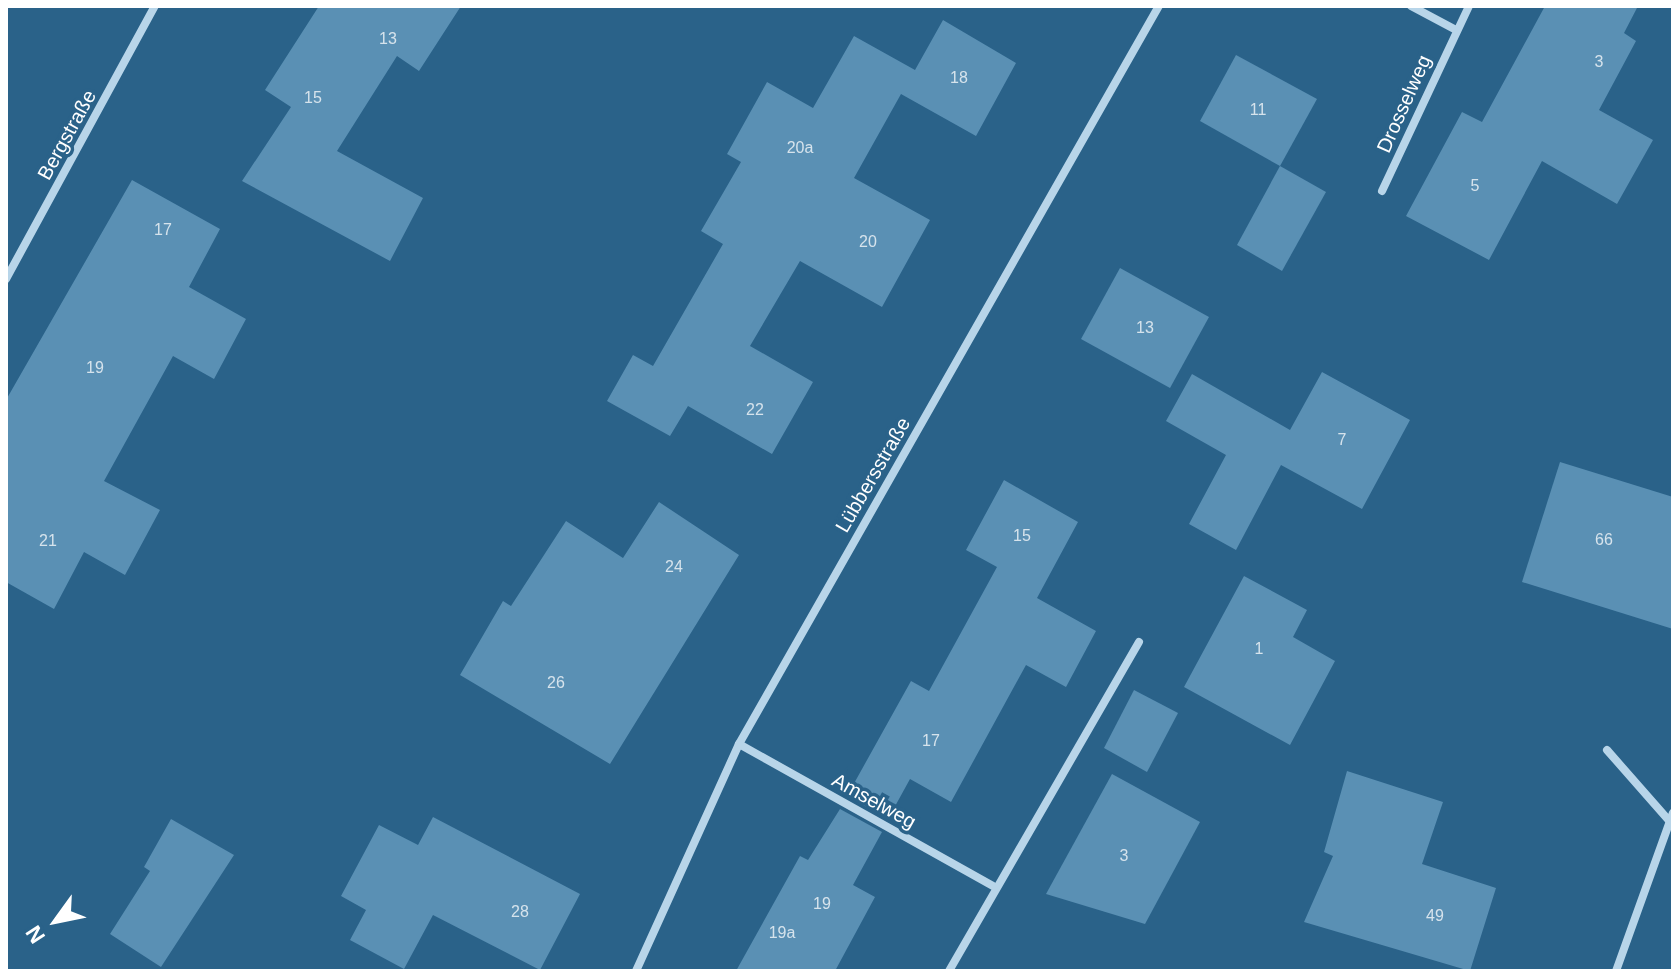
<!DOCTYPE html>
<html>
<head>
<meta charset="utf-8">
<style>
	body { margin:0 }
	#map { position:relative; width:1679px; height:977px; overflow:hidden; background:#2a6289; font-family:Helvetica,sans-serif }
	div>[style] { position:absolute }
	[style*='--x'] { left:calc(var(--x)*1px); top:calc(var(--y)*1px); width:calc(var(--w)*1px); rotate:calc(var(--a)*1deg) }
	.building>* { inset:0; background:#5a90b4 }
	.street>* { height:8px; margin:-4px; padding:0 4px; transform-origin:4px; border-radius:4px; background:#b8d5e9 }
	span { translate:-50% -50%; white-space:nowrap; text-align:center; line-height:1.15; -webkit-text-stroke:7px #2a6289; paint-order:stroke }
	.number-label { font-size:16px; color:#d6e3ec }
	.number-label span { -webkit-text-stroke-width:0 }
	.street-label { font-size:20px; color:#fff }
	.frame { position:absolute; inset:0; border:8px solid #fff; pointer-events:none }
	.north { position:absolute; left:16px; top:881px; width:80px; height:80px; -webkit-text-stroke:6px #2a6289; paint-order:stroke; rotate:237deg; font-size:22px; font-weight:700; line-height:32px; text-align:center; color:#fff }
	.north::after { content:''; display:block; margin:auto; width:28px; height:36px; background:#fff; clip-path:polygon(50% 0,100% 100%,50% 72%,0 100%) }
</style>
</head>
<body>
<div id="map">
	<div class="building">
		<div style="clip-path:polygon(319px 6px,461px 6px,419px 71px,397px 56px,337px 151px,423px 198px,390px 261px,242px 181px,291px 107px,265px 90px)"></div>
		<div style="clip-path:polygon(1545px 6px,1638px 6px,1624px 33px,1636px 41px,1599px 110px,1653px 140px,1617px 204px,1542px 161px,1489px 260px,1406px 216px,1462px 112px,1482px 122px)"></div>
		<div style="clip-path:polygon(943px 20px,1016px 63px,976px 136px,901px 94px,854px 178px,930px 220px,882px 307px,800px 261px,750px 346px,813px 382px,772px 454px,688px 406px,670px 436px,607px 401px,633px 355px,653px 366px,723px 244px,701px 231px,741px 162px,727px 154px,767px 82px,813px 108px,854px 36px,915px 70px)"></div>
		<div style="clip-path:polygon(1236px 55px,1317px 99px,1280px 166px,1200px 121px)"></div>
		<div style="clip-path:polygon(1280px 166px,1326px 192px,1282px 271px,1237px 245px)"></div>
		<div style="clip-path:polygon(132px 180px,220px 229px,189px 287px,246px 319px,214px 379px,173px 356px,104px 481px,160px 510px,125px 575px,84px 552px,54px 609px,6px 582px,6px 400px)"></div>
		<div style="clip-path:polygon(1120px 268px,1209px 317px,1170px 388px,1081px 339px)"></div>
		<div style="clip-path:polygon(1322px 372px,1410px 420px,1362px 509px,1281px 465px,1236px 550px,1189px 524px,1226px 455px,1166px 421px,1192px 374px,1290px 430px)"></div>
		<div style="clip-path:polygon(1560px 462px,1673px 497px,1673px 629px,1522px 582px)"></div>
		<div style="clip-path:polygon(1004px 480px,1078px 522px,1037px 598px,1096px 631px,1066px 687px,1026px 665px,951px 802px,910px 779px,888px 819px,847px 796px,911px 681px,929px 691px,997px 567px,966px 550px)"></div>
		<div style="clip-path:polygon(659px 502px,739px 555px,610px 764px,460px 675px,503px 601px,511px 606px,566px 521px,623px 558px)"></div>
		<div style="clip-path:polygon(1244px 576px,1307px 610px,1293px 637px,1335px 661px,1290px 745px,1184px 687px)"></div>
		<div style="clip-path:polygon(1134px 690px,1178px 713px,1147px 772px,1104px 748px)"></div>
		<div style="clip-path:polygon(1347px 771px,1443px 802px,1422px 864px,1496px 888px,1470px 971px,1304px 922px,1333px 856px,1324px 852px)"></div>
		<div style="clip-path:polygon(1112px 774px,1200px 822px,1145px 924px,1046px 894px)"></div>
		<div style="clip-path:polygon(840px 809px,882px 832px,853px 885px,875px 897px,835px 971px,736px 971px,800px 856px,808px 860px)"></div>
		<div style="clip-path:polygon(433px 817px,580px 894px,540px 970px,433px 915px,404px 969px,350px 940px,366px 910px,341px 896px,379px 825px,418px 845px)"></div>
		<div style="clip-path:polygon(171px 819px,234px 855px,161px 967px,110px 934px,150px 871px,144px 867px)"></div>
	</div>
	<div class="street">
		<div style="--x:1411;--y:6;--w:49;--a:28.1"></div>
		<div style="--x:1382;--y:191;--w:204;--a:-64.8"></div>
		<div style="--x:6;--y:279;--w:311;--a:-61.4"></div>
		<div style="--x:739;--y:744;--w:291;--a:29.2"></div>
		<div style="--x:1607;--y:750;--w:100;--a:48.7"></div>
		<div style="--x:636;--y:971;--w:249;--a:-65.6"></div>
		<div style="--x:739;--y:744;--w:849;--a:-60.36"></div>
		<div style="--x:949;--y:971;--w:380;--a:-60"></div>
		<div style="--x:1616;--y:971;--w:168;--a:-70.2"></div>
	</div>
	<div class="number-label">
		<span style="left:388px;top:39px">13</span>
		<span style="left:1599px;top:62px">3</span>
		<span style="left:959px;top:78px">18</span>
		<span style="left:313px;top:98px">15</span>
		<span style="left:1258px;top:110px">11</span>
		<span style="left:800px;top:148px">20a</span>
		<span style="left:1475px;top:186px">5</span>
		<span style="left:163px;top:230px">17</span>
		<span style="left:868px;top:242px">20</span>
		<span style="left:1145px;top:328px">13</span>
		<span style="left:95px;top:368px">19</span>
		<span style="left:755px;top:410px">22</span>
		<span style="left:1342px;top:440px">7</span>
		<span style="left:1022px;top:536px">15</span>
		<span style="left:1604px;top:540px">66</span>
		<span style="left:48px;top:541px">21</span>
		<span style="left:674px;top:567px">24</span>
		<span style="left:1259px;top:649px">1</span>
		<span style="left:556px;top:683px">26</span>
		<span style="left:931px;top:741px">17</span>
		<span style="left:1124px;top:856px">3</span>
		<span style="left:822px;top:904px">19</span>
		<span style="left:520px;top:912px">28</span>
		<span style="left:1435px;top:916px">49</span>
		<span style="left:782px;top:933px">19a</span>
	</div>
	<div class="street-label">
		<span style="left:1404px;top:104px;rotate:-66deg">Drosselweg</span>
		<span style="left:67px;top:135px;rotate:-61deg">Bergstraße</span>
		<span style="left:873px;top:475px;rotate:-60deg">Lübbersstraße</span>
		<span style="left:874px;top:801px;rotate:29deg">Amselweg</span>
	</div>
	<div class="frame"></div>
	<div class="north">N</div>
</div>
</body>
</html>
